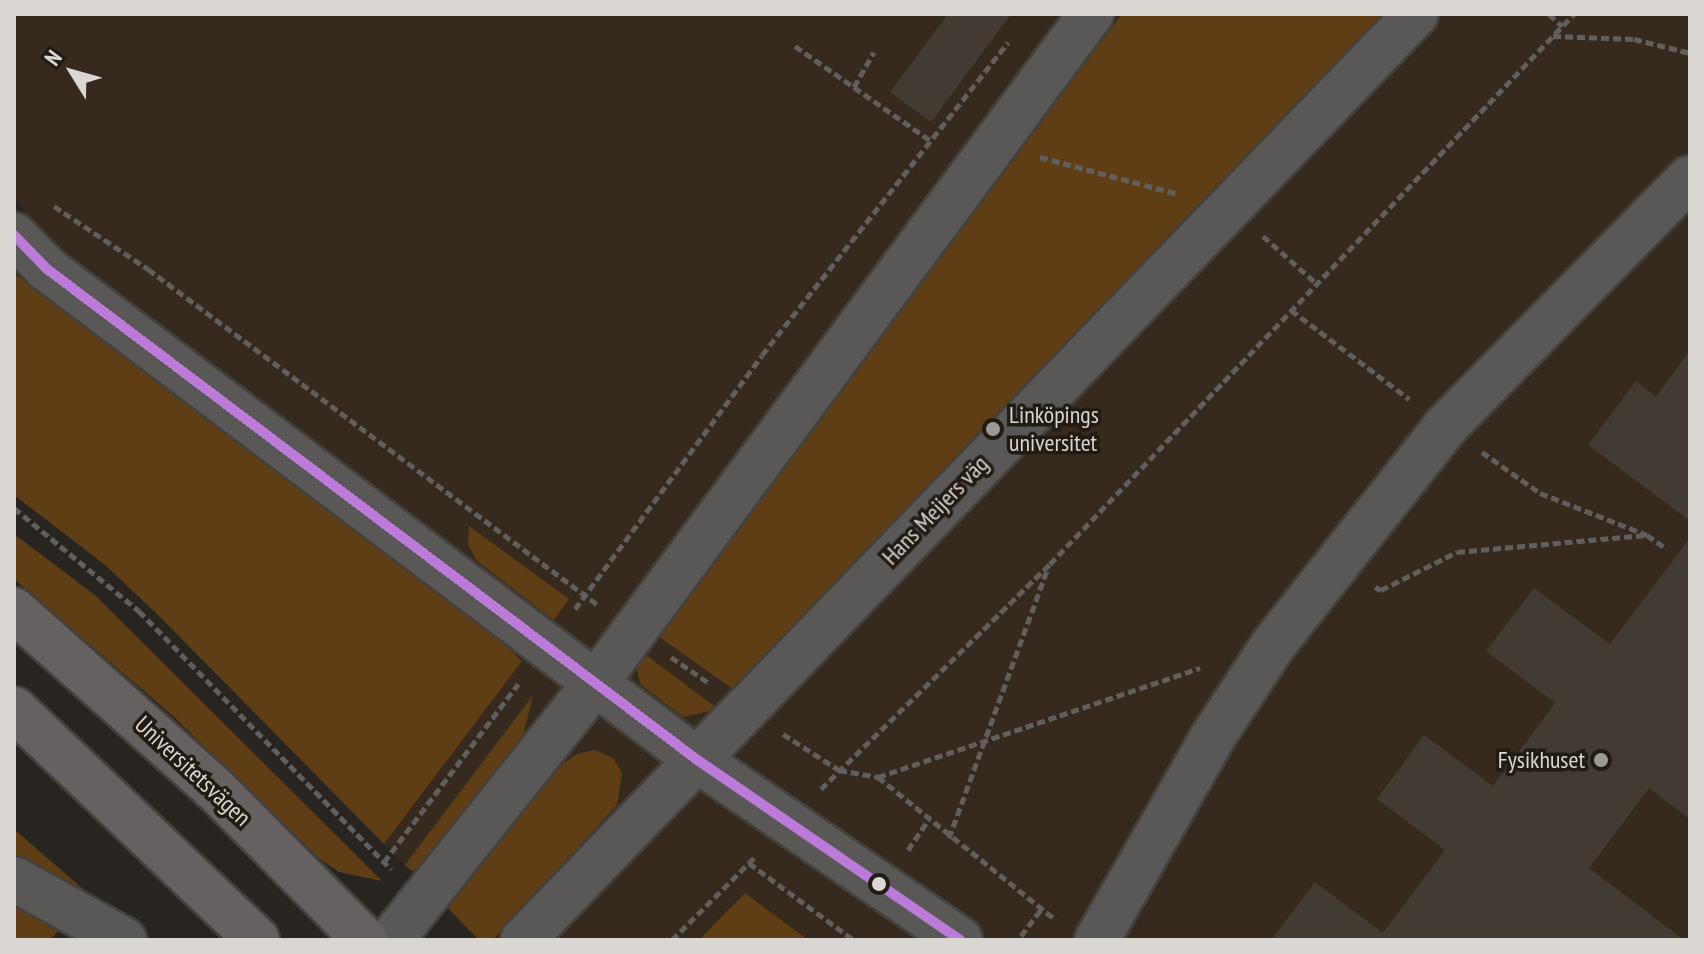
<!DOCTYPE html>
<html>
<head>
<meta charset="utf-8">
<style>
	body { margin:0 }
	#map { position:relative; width:1704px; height:954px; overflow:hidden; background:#282520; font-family:"PT Sans Narrow",sans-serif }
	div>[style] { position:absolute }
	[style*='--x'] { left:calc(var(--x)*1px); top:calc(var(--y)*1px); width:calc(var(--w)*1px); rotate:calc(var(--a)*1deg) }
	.education>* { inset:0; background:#352a1d }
	.green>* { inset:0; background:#5f3e15 }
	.building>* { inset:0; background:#423b34 }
	.path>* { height:5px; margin-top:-2.5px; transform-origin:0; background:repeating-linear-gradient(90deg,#615f5d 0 8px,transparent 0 12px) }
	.roads { filter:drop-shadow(2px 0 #44413d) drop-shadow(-2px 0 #44413d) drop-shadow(0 2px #44413d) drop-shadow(0 -2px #44413d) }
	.minor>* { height:44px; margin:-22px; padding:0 22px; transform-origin:22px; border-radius:22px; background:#5a5857 }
	.major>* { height:44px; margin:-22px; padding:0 22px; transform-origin:22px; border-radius:22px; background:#646160 }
	.bus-1>* { height:10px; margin:-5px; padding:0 5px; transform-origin:5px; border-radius:5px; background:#bd7bd9 }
	.dots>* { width:22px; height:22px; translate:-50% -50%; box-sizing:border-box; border:4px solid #221b14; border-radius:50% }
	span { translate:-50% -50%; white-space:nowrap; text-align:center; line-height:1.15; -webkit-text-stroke:7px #221b14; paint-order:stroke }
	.poi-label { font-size:24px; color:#dad6d1 }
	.left { translate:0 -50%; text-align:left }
	.right { translate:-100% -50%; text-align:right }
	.street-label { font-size:24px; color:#dad6d1 }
	.frame { position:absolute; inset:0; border:16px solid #dad6d1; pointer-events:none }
	.north { position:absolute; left:32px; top:32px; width:80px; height:80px; -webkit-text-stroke:6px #221b14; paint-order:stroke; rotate:307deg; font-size:22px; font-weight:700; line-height:32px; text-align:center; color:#dad6d1 }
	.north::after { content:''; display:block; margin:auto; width:28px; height:36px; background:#dad6d1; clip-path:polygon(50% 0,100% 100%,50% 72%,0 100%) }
</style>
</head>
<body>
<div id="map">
	<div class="education">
		<div style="clip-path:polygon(14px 14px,1690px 14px,1690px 940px,478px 940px,384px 844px,552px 620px,40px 238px,14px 193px)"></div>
	</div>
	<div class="green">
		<div style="clip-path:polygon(1122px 14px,1393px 14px,737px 692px,658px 636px)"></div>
		<div style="clip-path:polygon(14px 273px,497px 637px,522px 661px,384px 844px,157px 614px,105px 565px,14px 495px)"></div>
		<div style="clip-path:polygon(469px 526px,569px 599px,554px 620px,477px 561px,468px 545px)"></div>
		<div style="clip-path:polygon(14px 534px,96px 596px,382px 881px,339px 872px,320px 859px,173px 716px,14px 579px)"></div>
		<div style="clip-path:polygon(642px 652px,718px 709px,683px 717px,640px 684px,636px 665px)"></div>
		<div style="clip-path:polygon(533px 695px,520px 748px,428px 863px,412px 871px,405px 865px)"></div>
		<div style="clip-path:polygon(595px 750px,613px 758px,622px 773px,617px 805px,493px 940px,479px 940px,448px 908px,553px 771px,577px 754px)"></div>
		<div style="clip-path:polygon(14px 829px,91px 896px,50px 940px,14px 940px)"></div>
		<div style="clip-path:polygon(745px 893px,808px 940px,699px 940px)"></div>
	</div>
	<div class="building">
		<div style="clip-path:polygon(948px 14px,1011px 14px,931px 122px,890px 92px)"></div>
		<div style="clip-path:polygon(1690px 350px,1690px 521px,1588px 445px,1636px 381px,1656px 397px)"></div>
		<div style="clip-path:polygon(1690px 538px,1690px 819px,1649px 788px,1589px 868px,1684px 940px,1271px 940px,1315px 882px,1383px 933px,1445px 850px,1377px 799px,1424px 735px,1493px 786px,1555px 703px,1486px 651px,1534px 588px,1610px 644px)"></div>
	</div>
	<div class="path">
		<div style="--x:1549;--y:14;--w:18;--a:43"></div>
		<div style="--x:1553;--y:36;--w:81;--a:2.1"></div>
		<div style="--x:1634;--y:39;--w:58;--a:14"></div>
		<div style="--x:795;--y:46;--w:166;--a:34.9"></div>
		<div style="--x:854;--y:87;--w:40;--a:-60.3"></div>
		<div style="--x:1040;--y:157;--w:143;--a:15"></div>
		<div style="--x:54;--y:206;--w:113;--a:33.8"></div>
		<div style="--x:148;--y:269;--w:562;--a:36.75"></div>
		<div style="--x:1263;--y:236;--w:71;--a:41.6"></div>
		<div style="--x:1291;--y:310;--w:148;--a:37"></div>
		<div style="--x:1482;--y:452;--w:71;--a:35.3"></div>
		<div style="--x:1540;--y:493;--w:115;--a:21.4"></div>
		<div style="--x:1647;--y:535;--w:24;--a:35"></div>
		<div style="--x:14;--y:508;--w:162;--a:39.5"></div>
		<div style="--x:139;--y:611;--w:361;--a:45.7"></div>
		<div style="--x:1375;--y:587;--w:7;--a:27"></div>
		<div style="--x:1381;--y:590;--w:85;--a:-26.6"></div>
		<div style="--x:1457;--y:552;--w:190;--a:-5.1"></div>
		<div style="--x:575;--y:609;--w:315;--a:-53.6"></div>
		<div style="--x:762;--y:355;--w:398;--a:-51.8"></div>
		<div style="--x:671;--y:657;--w:46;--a:34.4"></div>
		<div style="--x:783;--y:734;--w:67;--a:32.7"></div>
		<div style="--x:839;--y:770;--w:40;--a:10"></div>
		<div style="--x:878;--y:777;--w:228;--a:38.8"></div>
		<div style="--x:878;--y:777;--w:340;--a:-18.7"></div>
		<div style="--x:821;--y:789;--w:321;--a:-44.5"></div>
		<div style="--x:1050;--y:564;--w:760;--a:-46.39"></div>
		<div style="--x:949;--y:838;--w:288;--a:-69.9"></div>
		<div style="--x:908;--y:850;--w:34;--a:-56"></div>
		<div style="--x:384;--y:862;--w:223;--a:-53"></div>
		<div style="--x:749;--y:863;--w:130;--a:36.3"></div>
		<div style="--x:1021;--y:936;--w:34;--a:-53"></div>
		<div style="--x:672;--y:940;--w:119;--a:-45"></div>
	</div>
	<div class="roads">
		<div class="minor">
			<div style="--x:14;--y:235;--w:47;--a:45.9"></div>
			<div style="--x:47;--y:269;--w:813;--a:37.05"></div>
			<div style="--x:696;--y:759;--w:320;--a:34.4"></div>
			<div style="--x:14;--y:879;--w:126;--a:29"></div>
			<div style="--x:391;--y:940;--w:332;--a:-51.5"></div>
			<div style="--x:598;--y:680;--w:829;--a:-53.49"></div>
			<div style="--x:523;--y:940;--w:1286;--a:-46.04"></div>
			<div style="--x:1097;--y:940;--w:232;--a:-60.3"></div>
			<div style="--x:1212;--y:738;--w:111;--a:-56.7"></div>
			<div style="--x:1273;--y:645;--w:278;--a:-51.7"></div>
			<div style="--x:1445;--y:427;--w:349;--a:-45.5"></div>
		</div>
		<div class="major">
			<div style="--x:14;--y:610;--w:268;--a:41.7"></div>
			<div style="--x:214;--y:788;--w:214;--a:45.2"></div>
			<div style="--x:14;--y:709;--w:335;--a:43.5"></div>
		</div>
	</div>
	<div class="bus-1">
		<div style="--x:14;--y:235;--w:47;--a:45.9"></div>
		<div style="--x:47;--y:269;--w:813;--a:37.05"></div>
		<div style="--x:696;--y:759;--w:320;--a:34.4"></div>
	</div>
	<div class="dots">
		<div style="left:993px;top:429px;background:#9c9893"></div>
		<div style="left:1601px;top:760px;background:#9c9893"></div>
		<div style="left:879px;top:884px;background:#dad6d1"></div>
	</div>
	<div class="poi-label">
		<span class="left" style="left:1009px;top:429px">Linköpings<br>universitet</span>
		<span class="right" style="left:1585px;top:760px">Fysikhuset</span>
	</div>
	<div class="street-label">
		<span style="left:935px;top:510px;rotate:-46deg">Hans Meijers väg</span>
		<span style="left:193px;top:771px;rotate:43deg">Universitetsvägen</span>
	</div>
	<div class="frame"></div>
	<div class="north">N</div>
</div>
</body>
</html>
